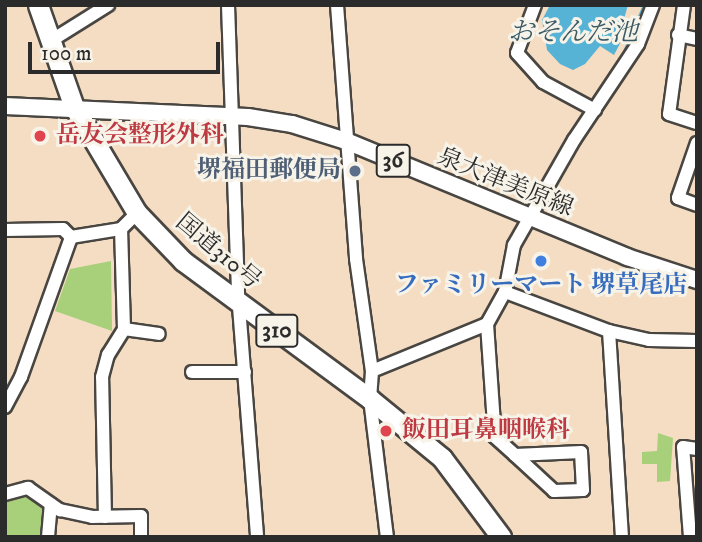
<!DOCTYPE html>
<html>
<head>
<meta charset="utf-8">
<style>
	body { margin:0 }
	#map { position:relative; width:702px; height:542px; overflow:hidden; background:#f4ddc2; font-family:"IM FELL DW Pica","Noto Serif JP",serif }
	div>[style] { position:absolute }
	[style*='--x'] { left:calc(var(--x)*1px); top:calc(var(--y)*1px); width:calc(var(--w)*1px); rotate:calc(var(--a)*1deg) }
	.green>* { inset:0; background:#a8cf7a }
	.water>* { inset:0; background:#57b3d5 }
	.stream>* { height:3.5px; margin:-1.75px; padding:0 1.75px; transform-origin:1.75px; border-radius:1.75px; background:#57b3d5 }
	.roads { filter:drop-shadow(2px 0 #494642) drop-shadow(-2px 0 #494642) drop-shadow(0 2px #494642) drop-shadow(0 -2px #494642) }
	.minor>* { height:12px; margin:-6px; padding:0 6px; transform-origin:6px; border-radius:6px; background:#fff }
	.major>* { height:16px; margin:-8px; padding:0 8px; transform-origin:8px; border-radius:8px; background:#fff }
	.highway>* { height:19px; margin:-9.5px; padding:0 9.5px; transform-origin:9.5px; border-radius:9.5px; background:#fff }
	.dots>* { width:19px; height:19px; translate:-50% -50%; box-sizing:border-box; border:4px solid #f7f3e8; border-radius:50% }
	span { translate:-50% -50%; white-space:nowrap; text-align:center; line-height:1.15; -webkit-text-stroke:6px #f7f3e8; paint-order:stroke }
	.shield-label span { padding:2px 5px; background:#f7f3e8; border:2px solid; border-radius:5px; -webkit-text-stroke-width:0 }
	.shield-label { font-size:23px; color:#2b2b2b; font-weight:700 }
	.health-label { font-size:24px; color:#be3a42; font-weight:700 }
	.left { translate:0 -50%; text-align:left }
	.service-label { font-size:24px; color:#4e5e75; font-weight:700 }
	.right { translate:-100% -50%; text-align:right }
	.street-label { font-size:24px; color:#2b2b2b }
	.shop-label { font-size:24px; color:#366cbe; font-weight:700 }
	.water-label { font-size:26px; color:#3a5b66; font-style:italic }
	.frame { position:absolute; inset:0; border:7px solid #2b2b2b; pointer-events:none }
	.scale { position:absolute; left:28px; top:42px; width:192px; height:32px; box-sizing:border-box; border:4px solid #2b2b2b; border-top:0; padding-left:9px; font-size:21px; line-height:24px; white-space:nowrap; color:#2b2b2b; -webkit-text-stroke:5px #f7f3e8; paint-order:stroke }
</style>
</head>
<body>
<div id="map">
	<div class="green">
		<div style="clip-path:polygon(111px 261px,112px 331px,55px 311px,70px 269px)"></div>
		<div style="clip-path:polygon(658px 433px,673px 438px,670px 481px,657px 482px,657px 464px,642px 464px,642px 452px,657px 451px)"></div>
		<div style="clip-path:polygon(26px 495px,48px 508px,45px 537px,5px 537px,5px 500px)"></div>
	</div>
	<div class="water">
		<div style="clip-path:polygon(550px 5px,628px 5px,622px 26px,627px 30px,614px 55px,600px 46px,585px 64px,573px 70px,560px 64px,547px 50px,542px 20px)"></div>
	</div>
	<div class="stream">
		<div style="--x:625;--y:52;--w:51;--a:-66.9"></div>
	</div>
	<div class="roads">
		<div class="minor">
			<div style="--x:228;--y:5;--w:289;--a:88"></div>
			<div style="--x:238;--y:294;--w:244;--a:85.5"></div>
			<div style="--x:337;--y:5;--w:255;--a:85.7"></div>
			<div style="--x:356;--y:259;--w:113;--a:81.9"></div>
			<div style="--x:372;--y:371;--w:28;--a:94"></div>
			<div style="--x:370;--y:399;--w:139;--a:83"></div>
			<div style="--x:535;--y:5;--w:51;--a:110.6"></div>
			<div style="--x:517;--y:53;--w:39;--a:48"></div>
			<div style="--x:543;--y:82;--w:59;--a:28.3"></div>
			<div style="--x:684;--y:5;--w:110;--a:97.8"></div>
			<div style="--x:669;--y:114;--w:29;--a:18"></div>
			<div style="--x:678;--y:35;--w:19;--a:12"></div>
			<div style="--x:49;--y:42;--w:70;--a:-32.1"></div>
			<div style="--x:697;--y:143;--w:58;--a:109.1"></div>
			<div style="--x:678;--y:198;--w:20;--a:20"></div>
			<div style="--x:5;--y:230;--w:58;--a:-1"></div>
			<div style="--x:63;--y:229;--w:11;--a:45"></div>
			<div style="--x:505;--y:292;--w:111;--a:20.6"></div>
			<div style="--x:609;--y:331;--w:41;--a:12.7"></div>
			<div style="--x:649;--y:340;--w:47;--a:1.2"></div>
			<div style="--x:487;--y:324;--w:113;--a:86"></div>
			<div style="--x:495;--y:437;--w:27;--a:42"></div>
			<div style="--x:515;--y:455;--w:53;--a:42.7"></div>
			<div style="--x:554;--y:491;--w:29;--a:-2"></div>
			<div style="--x:583;--y:490;--w:38;--a:-93"></div>
			<div style="--x:581;--y:452;--w:66;--a:177.4"></div>
			<div style="--x:124;--y:329;--w:35;--a:8"></div>
			<div style="--x:609;--y:331;--w:206;--a:86.4"></div>
			<div style="--x:372;--y:371;--w:124;--a:-22.2"></div>
			<div style="--x:487;--y:324;--w:37;--a:-61"></div>
			<div style="--x:505;--y:292;--w:48;--a:-79.2"></div>
			<div style="--x:514;--y:245;--w:121;--a:-60.3"></div>
			<div style="--x:574;--y:140;--w:115;--a:-56.3"></div>
			<div style="--x:638;--y:44;--w:42;--a:-69"></div>
			<div style="--x:192;--y:372;--w:53;--a:0"></div>
			<div style="--x:5;--y:407;--w:34;--a:-62"></div>
			<div style="--x:21;--y:377;--w:149;--a:-70.3"></div>
			<div style="--x:71;--y:237;--w:51;--a:-9.1"></div>
			<div style="--x:121;--y:229;--w:23;--a:-45"></div>
			<div style="--x:5;--y:494;--w:24;--a:-15"></div>
			<div style="--x:28;--y:488;--w:39;--a:35"></div>
			<div style="--x:60;--y:510;--w:33;--a:12"></div>
			<div style="--x:92;--y:517;--w:49;--a:-1.2"></div>
			<div style="--x:141;--y:516;--w:21;--a:90"></div>
			<div style="--x:105;--y:517;--w:140;--a:-91.2"></div>
			<div style="--x:102;--y:377;--w:23;--a:-75"></div>
			<div style="--x:108;--y:355;--w:31;--a:-58"></div>
			<div style="--x:124;--y:329;--w:100;--a:-91.7"></div>
			<div style="--x:48;--y:537;--w:33;--a:-85"></div>
			<div style="--x:690;--y:537;--w:90;--a:-94.4"></div>
			<div style="--x:683;--y:447;--w:14;--a:8"></div>
		</div>
		<div class="major">
			<div style="--x:5;--y:106;--w:243;--a:2.6"></div>
			<div style="--x:248;--y:117;--w:45;--a:9"></div>
			<div style="--x:292;--y:124;--w:57;--a:17.5"></div>
			<div style="--x:346;--y:141;--w:304;--a:22.4"></div>
			<div style="--x:627;--y:257;--w:74;--a:18.2"></div>
		</div>
		<div class="highway">
			<div style="--x:38;--y:5;--w:108;--a:70.6"></div>
			<div style="--x:74;--y:107;--w:123;--a:59.3"></div>
			<div style="--x:137;--y:213;--w:66;--a:46.2"></div>
			<div style="--x:183;--y:261;--w:232;--a:36.4"></div>
			<div style="--x:370;--y:399;--w:93;--a:39.3"></div>
			<div style="--x:442;--y:458;--w:99;--a:53.2"></div>
		</div>
	</div>
	<div class="dots">
		<div style="left:40px;top:136px;background:#e0444e"></div>
		<div style="left:355px;top:171px;background:#5c6f8a"></div>
		<div style="left:541px;top:261px;background:#3f7fe0"></div>
		<div style="left:386px;top:431px;background:#e0444e"></div>
	</div>
	<div class="shield-label">
		<span style="left:393px;top:161px">36</span>
		<span style="left:277px;top:331px">310</span>
	</div>
	<div class="health-label">
		<span class="left" style="left:56px;top:136px">岳友会整形外科</span>
		<span class="left" style="left:402px;top:431px">飯田耳鼻咽喉科</span>
	</div>
	<div class="service-label">
		<span class="right" style="left:341px;top:171px">堺福田郵便局</span>
	</div>
	<div class="street-label">
		<span style="left:505px;top:183px;rotate:22deg">泉大津美原線</span>
		<span style="left:218px;top:252px;rotate:40deg">国道310号</span>
	</div>
	<div class="shop-label">
		<span style="left:541px;top:286px">ファミリーマート 堺草尾店</span>
	</div>
	<div class="water-label">
		<span style="left:573px;top:33px">おそんだ池</span>
	</div>
	<div class="frame"></div>
	<div class="scale">100 m</div>
</div>
</body>
</html>
